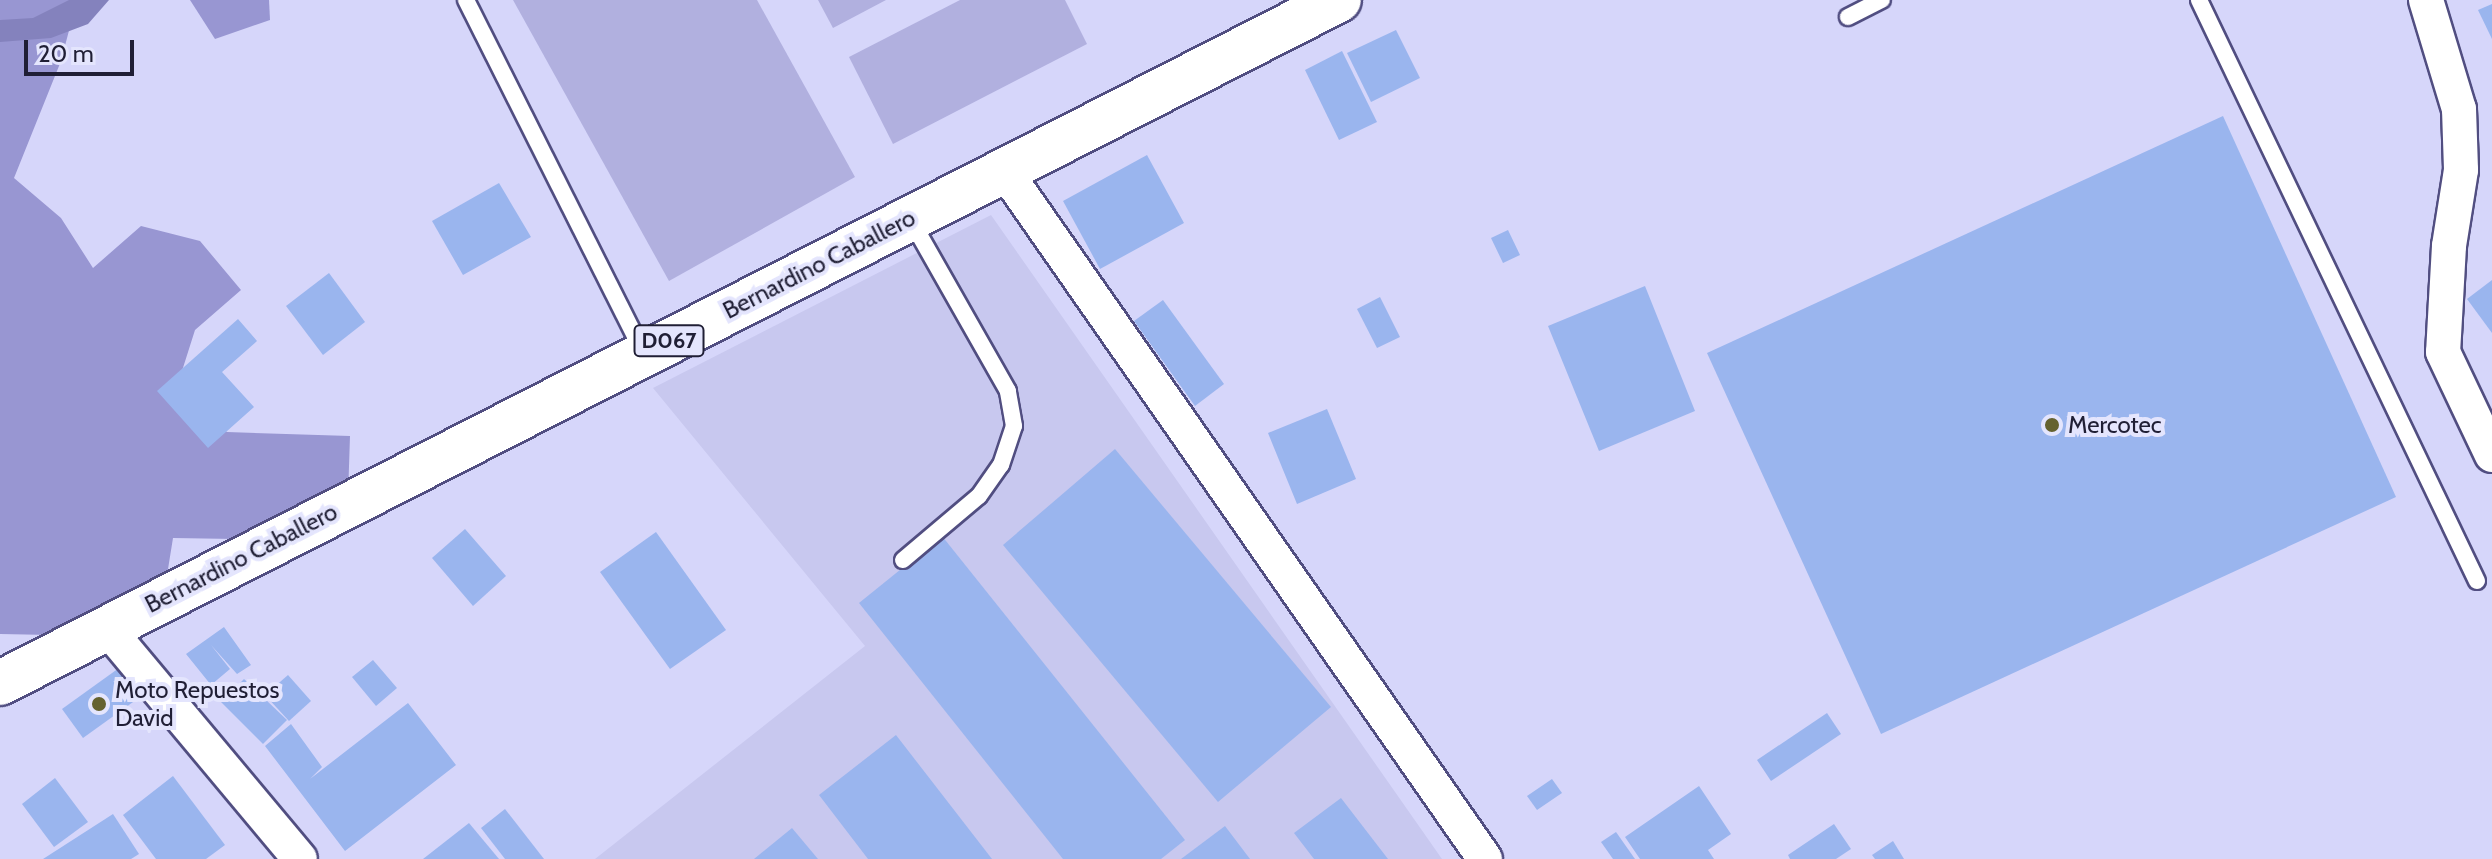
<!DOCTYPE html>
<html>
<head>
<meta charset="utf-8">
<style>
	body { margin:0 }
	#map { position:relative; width:2492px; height:859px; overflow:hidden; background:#d6d6fa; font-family:Cabin,sans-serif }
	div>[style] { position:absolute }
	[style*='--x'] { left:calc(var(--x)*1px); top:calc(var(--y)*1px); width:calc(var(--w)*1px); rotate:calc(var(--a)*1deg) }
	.built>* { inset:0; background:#c8c8ef }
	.green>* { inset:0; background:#b1b0df }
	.forest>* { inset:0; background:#9896d2 }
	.water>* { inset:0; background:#8482bd }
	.building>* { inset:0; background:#9ab5ee }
	.roads { filter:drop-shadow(2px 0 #514e81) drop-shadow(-2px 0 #514e81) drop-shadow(0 2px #514e81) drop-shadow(0 -2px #514e81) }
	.service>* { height:16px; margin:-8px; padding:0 8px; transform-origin:8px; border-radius:8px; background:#fff }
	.minor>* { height:34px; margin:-17px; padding:0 17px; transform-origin:17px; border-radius:17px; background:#fff }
	.primary>* { height:44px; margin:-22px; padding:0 22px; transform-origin:22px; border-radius:22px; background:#fff }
	.dots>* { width:22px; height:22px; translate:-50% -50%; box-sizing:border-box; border:4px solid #e4e5fd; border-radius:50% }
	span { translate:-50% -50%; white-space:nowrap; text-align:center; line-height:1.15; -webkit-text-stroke:8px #e4e5fd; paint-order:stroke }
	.shield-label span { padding:2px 6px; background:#e4e5fd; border:2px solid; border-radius:6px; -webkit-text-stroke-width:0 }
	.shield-label { font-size:22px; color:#201f35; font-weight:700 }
	.street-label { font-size:24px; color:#201f35 }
	.poi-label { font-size:24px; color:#201f35 }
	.left { translate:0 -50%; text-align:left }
	.scale { position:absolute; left:24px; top:40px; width:110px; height:36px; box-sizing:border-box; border:4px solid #201f35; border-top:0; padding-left:10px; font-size:24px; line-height:28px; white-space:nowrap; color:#201f35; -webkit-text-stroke:6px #e4e5fd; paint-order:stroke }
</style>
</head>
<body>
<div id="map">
	<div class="built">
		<div style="clip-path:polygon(991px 215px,1442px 859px,595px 859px,865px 646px,653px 388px)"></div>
	</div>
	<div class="green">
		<div style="clip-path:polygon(513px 0,757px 0,855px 177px,669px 281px)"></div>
		<div style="clip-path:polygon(818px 0,886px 0,833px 28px)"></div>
		<div style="clip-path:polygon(960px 0,1065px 0,1087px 44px,893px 144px,849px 57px)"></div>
	</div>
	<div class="forest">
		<div style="clip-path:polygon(0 0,77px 0,61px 61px,14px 178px,61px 218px,93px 268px,141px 226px,200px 241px,241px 290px,195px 330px,175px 393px,227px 432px,350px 436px,348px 497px,235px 539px,173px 538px,164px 594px,51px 635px,0 634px)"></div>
		<div style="clip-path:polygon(190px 0,269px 0,270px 20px,215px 39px)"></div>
	</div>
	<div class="water">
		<div style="clip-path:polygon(69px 0,109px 0,88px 24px,51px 38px,0 42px,0 20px,33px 18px)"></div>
	</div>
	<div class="building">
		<div style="clip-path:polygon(2492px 4px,2492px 39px,2478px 10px)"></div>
		<div style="clip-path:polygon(1396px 30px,1420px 78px,1371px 102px,1347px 53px)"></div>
		<div style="clip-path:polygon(1342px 51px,1377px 122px,1339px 140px,1305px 70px)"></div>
		<div style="clip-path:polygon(2223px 116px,2396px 497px,1881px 734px,1707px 353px)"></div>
		<div style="clip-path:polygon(1147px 155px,1184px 223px,1100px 269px,1063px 201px)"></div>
		<div style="clip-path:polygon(499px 183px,531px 237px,463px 275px,432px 221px)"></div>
		<div style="clip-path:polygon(1508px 230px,1520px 255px,1503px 263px,1491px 238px)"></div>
		<div style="clip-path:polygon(329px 273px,365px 322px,323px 355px,286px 306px)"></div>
		<div style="clip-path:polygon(2492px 280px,2492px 333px,2467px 299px)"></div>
		<div style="clip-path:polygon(1645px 286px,1695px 411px,1599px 451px,1548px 326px)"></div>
		<div style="clip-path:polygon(1380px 297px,1400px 337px,1377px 348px,1357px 309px)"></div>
		<div style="clip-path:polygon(1163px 300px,1224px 384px,1195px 406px,1134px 321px)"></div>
		<div style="clip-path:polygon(238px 319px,257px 341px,222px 372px,254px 407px,208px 448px,157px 391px)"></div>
		<div style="clip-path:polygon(1327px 409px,1356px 479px,1297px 504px,1268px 433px)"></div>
		<div style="clip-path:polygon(1115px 449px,1331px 707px,1218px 802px,1003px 545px)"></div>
		<div style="clip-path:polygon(465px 529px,506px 576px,473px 606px,432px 558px)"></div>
		<div style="clip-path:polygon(656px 532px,726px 630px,670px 669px,600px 572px)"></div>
		<div style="clip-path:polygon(942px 536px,1185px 840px,1161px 859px,1063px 859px,859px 603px)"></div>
		<div style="clip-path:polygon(224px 627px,251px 665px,237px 674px,211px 645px,230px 669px,211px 685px,186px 654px)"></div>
		<div style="clip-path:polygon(373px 660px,397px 688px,376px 706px,352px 677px)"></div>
		<div style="clip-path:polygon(119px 668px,140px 697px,83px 738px,62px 709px)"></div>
		<div style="clip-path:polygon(288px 675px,311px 701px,289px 721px,265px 695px)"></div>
		<div style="clip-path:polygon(244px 679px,287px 720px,263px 744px,221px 702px)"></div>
		<div style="clip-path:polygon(408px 703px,456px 765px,345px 851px,265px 746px,291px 724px,322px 767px,310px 779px)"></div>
		<div style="clip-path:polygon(1827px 713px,1841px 734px,1771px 781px,1757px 760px)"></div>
		<div style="clip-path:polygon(896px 735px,992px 859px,868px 859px,819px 795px)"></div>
		<div style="clip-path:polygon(173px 776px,225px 845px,206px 859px,156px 859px,123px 815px)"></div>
		<div style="clip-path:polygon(55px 778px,88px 822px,54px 847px,22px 804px)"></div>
		<div style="clip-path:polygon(1552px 779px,1562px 793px,1537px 810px,1527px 796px)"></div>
		<div style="clip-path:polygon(1699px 786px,1731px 834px,1708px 850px,1714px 859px,1640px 859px,1625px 837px)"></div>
		<div style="clip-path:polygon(1341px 798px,1388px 859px,1314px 859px,1294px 833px)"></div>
		<div style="clip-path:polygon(505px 809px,544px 859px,505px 859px,481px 828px)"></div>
		<div style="clip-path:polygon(113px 814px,139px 854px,131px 859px,43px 859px)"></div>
		<div style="clip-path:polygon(469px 823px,499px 859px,423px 859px)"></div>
		<div style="clip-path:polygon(1834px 824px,1851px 849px,1836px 859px,1790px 859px,1788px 855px)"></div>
		<div style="clip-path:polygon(1225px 826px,1250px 859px,1181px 859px)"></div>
		<div style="clip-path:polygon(792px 828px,818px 859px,754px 859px)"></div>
		<div style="clip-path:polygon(1616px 832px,1635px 859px,1613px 859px,1601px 842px)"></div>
		<div style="clip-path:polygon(1893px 841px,1904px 859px,1875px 859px,1872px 855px)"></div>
	</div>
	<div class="roads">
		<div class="service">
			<div style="--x:466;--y:0;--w:394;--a:63.3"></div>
			<div style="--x:2199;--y:0;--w:644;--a:64.43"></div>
			<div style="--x:1848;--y:17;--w:38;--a:-27"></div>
			<div style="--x:903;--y:560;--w:99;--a:-40.1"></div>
			<div style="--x:979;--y:496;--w:38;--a:-55"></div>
			<div style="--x:1001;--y:465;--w:41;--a:-71.6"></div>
			<div style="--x:1014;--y:426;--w:36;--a:-100"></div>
			<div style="--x:1008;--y:391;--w:197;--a:-119.6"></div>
		</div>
		<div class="minor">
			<div style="--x:2426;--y:0;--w:114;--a:73.2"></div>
			<div style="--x:2459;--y:109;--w:61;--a:88.1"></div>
			<div style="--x:2461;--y:170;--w:77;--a:99"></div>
			<div style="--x:2449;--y:246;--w:106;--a:93.2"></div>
			<div style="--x:2443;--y:352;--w:114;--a:64.6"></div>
			<div style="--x:1004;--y:170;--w:840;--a:55.08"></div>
			<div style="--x:106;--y:627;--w:302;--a:50.1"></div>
		</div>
		<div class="primary">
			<div style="--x:0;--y:683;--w:1503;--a:-27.03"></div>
		</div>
	</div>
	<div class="dots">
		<div style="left:2052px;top:425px;background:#65622f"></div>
		<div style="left:99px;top:704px;background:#65622f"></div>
	</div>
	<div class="shield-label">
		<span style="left:669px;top:341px">D067</span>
	</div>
	<div class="street-label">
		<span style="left:819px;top:264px;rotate:-27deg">Bernardino Caballero</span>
		<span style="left:241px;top:558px;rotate:-27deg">Bernardino Caballero</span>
	</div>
	<div class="poi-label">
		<span class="left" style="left:2068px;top:425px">Mercotec</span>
		<span class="left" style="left:115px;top:704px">Moto Repuestos<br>David</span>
	</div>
	<div class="scale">20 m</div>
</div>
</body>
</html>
